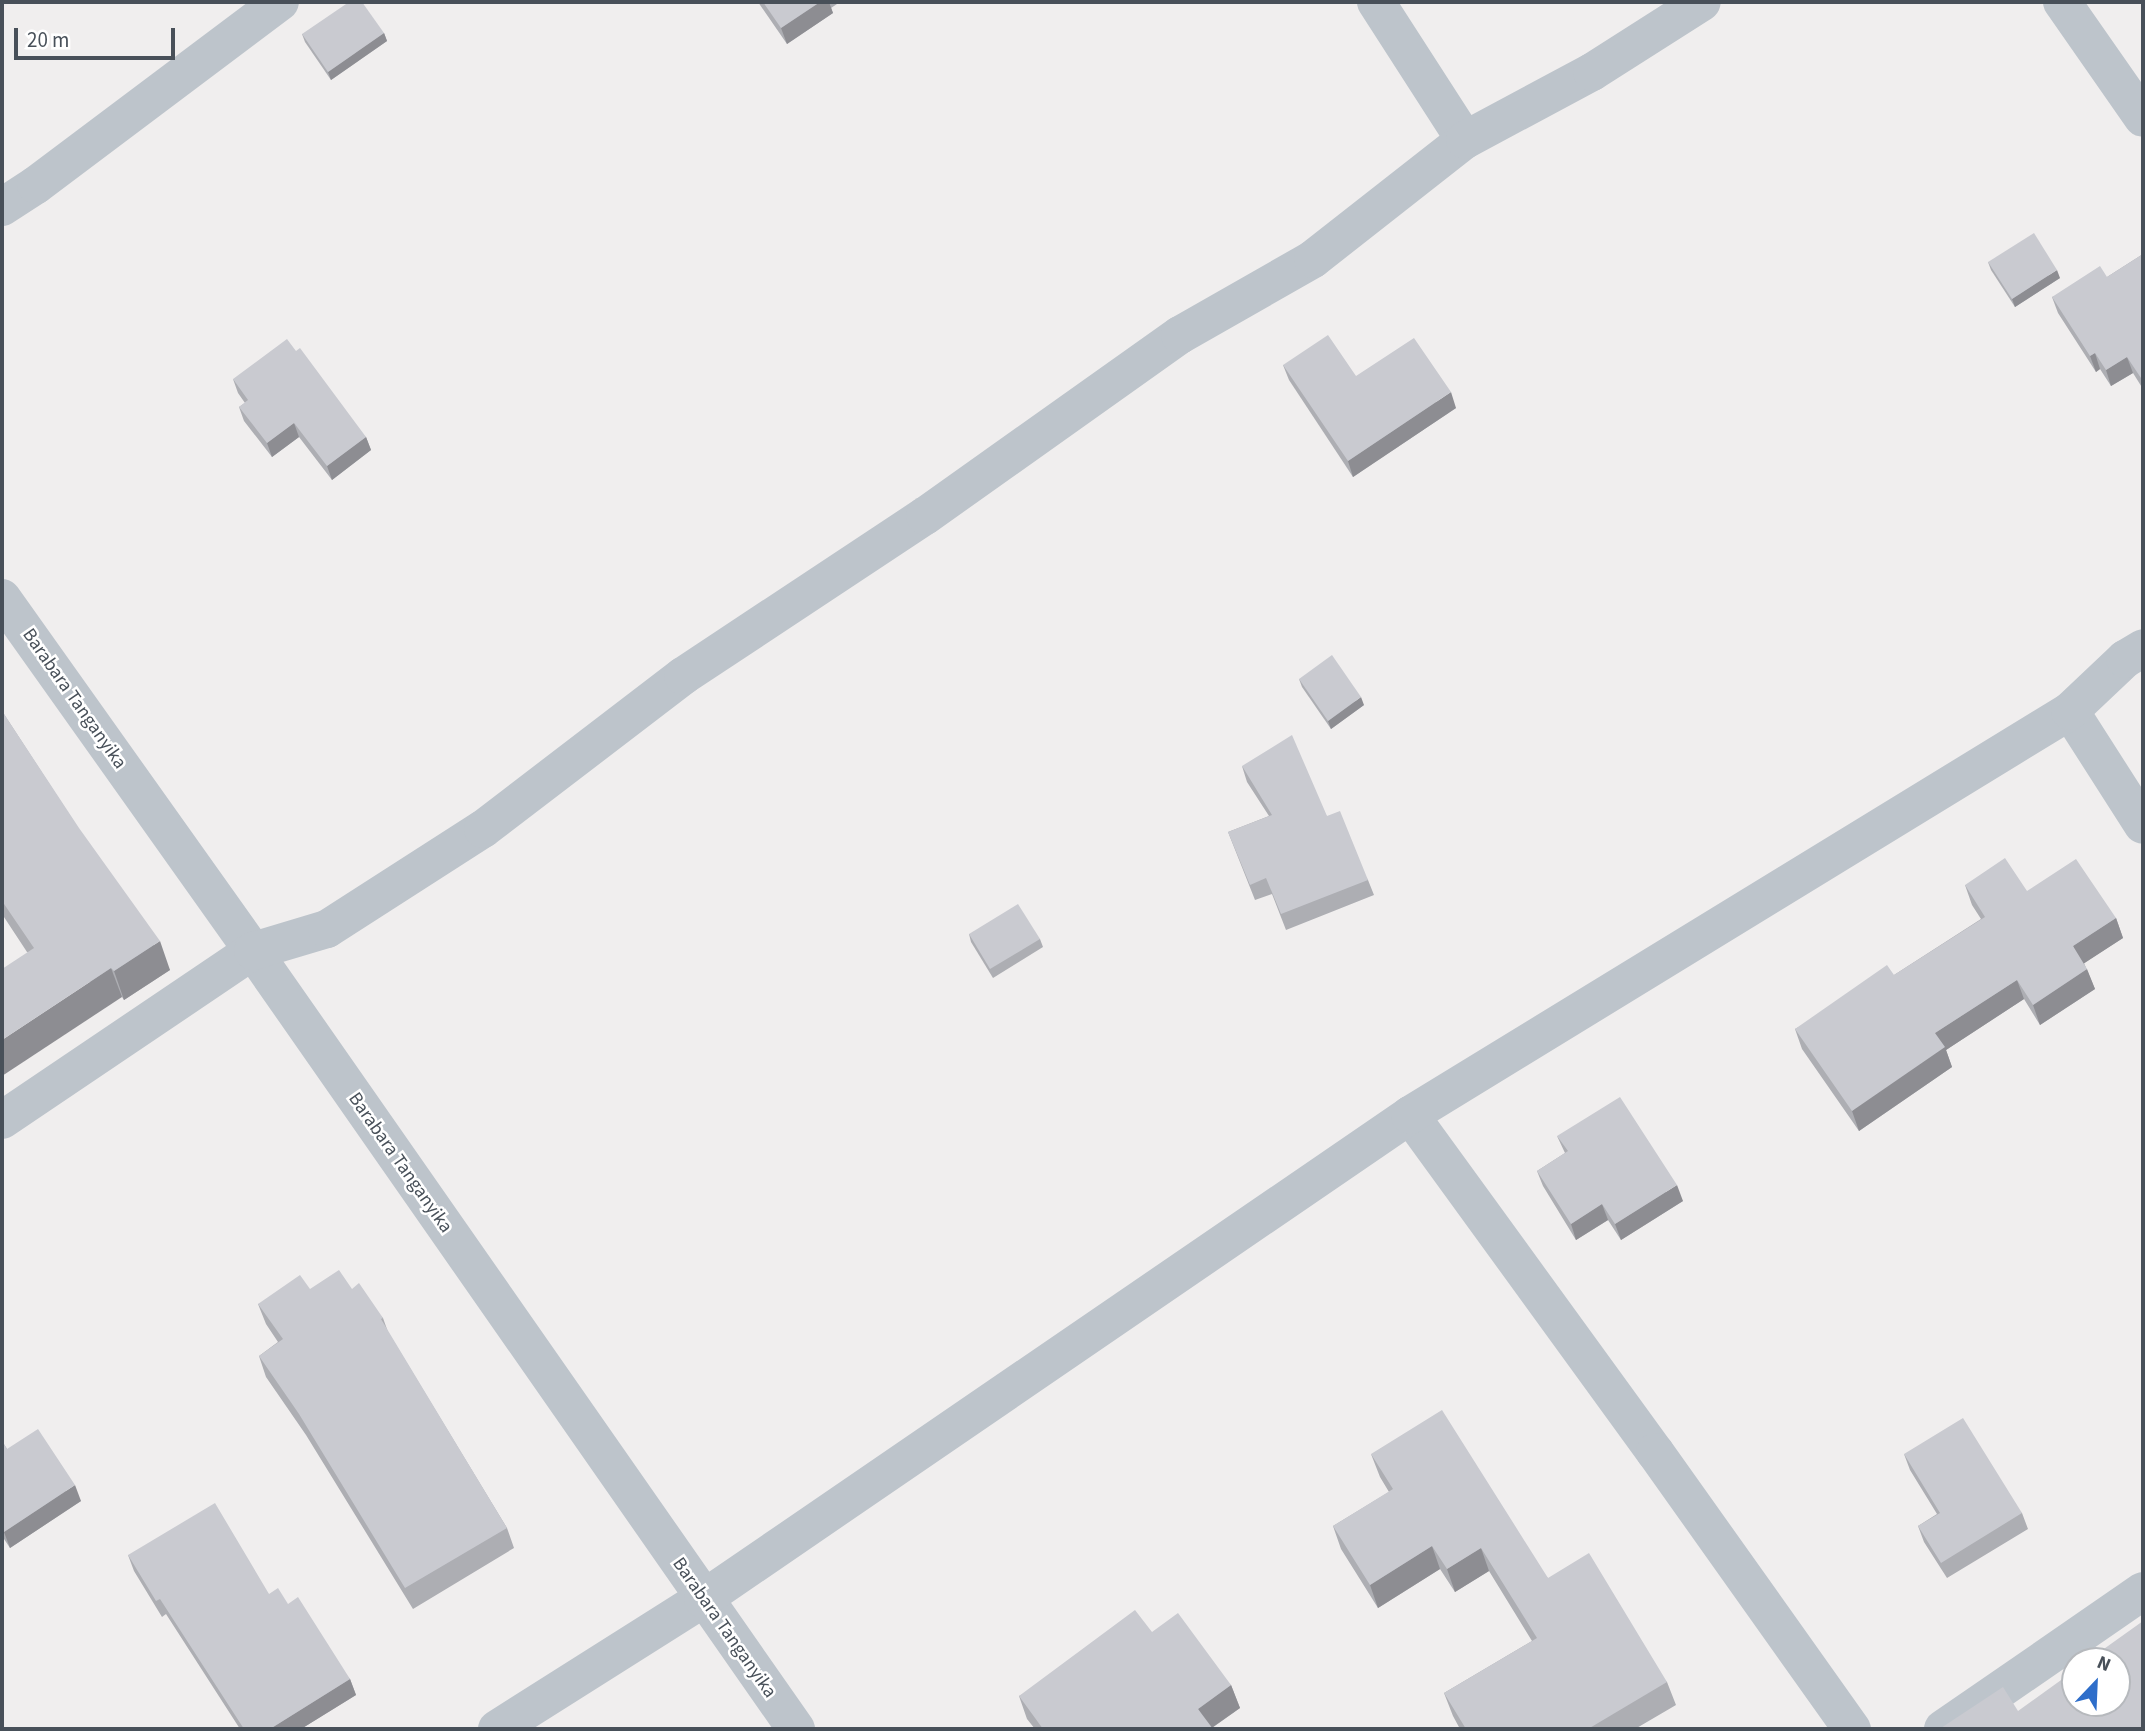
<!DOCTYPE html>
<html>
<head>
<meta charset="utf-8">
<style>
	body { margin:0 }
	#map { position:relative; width:2145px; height:1731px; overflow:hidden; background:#f0eeee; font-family:"Source Sans 3",sans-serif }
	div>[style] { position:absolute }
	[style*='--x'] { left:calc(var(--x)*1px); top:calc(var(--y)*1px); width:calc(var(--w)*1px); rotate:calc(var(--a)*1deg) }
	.street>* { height:38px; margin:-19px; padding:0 19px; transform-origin:19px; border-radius:19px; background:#bdc4cb }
	.wall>* { inset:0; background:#adaeb3 }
	.shaded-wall>* { inset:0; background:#8d8d92 }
	.building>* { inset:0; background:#c9cad0 }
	span { translate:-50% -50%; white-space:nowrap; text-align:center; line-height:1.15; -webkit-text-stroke:5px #fff; paint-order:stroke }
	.street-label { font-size:19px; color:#485059 }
	.frame { position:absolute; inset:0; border:4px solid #485059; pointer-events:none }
	.north { position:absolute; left:2061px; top:1647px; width:70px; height:70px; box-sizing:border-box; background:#fff; border:2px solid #b6b9bd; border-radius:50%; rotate:23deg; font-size:19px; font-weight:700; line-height:28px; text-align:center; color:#485059 }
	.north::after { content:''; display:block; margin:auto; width:24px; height:32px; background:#2e6eca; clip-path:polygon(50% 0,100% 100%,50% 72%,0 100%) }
	.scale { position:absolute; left:14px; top:28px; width:161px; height:32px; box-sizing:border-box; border:4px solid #485059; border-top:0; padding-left:9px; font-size:21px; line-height:24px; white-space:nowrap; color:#485059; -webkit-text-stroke:5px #fff; paint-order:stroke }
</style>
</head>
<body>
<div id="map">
	<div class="street">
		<div style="--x:1376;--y:2;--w:164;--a:57.2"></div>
		<div style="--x:2062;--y:2;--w:141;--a:55.1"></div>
		<div style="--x:2;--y:207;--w:40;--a:-32.9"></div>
		<div style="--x:36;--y:185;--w:305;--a:-36.9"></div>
		<div style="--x:2;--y:598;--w:433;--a:54.6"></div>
		<div style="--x:253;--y:951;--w:949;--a:55.09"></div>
		<div style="--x:2070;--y:711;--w:135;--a:57.4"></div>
		<div style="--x:1410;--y:1115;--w:417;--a:54"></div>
		<div style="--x:1655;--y:1452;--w:340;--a:54.6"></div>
		<div style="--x:2;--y:1120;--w:303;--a:-34"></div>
		<div style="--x:253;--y:951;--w:77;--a:-16.6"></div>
		<div style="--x:327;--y:929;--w:185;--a:-32.7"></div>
		<div style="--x:483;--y:829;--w:252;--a:-37.4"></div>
		<div style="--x:683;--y:676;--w:290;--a:-33.5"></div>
		<div style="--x:925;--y:516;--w:313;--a:-35.4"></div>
		<div style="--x:1180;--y:335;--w:153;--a:-29.7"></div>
		<div style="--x:1313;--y:259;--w:193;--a:-38.1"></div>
		<div style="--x:1465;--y:140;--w:144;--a:-28.2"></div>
		<div style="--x:1592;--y:72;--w:130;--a:-32.5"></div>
		<div style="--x:497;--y:1729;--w:244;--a:-32.3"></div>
		<div style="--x:703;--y:1599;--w:857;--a:-34.39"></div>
		<div style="--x:1410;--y:1115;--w:774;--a:-31.47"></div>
		<div style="--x:2070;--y:711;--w:76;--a:-43.4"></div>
		<div style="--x:2125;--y:659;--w:21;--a:-31"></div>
		<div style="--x:1943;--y:1729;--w:243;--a:-34.6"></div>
	</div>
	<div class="wall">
		<div style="clip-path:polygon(758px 2px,840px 2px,831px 8px,833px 13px,787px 44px)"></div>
		<div style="clip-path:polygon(384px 33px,387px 41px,331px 80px,305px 42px,302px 34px)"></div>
		<div style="clip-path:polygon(2143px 254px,2143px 389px,2133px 373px,2111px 386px,2100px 369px,2096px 372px,2058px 313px,2052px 297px,2107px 277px)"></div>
		<div style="clip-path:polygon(1988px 262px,2060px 278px,2015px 307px,1991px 270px)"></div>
		<div style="clip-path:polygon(1283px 365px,1356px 376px,1456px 408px,1353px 477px,1289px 380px)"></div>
		<div style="clip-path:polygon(233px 379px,366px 437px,371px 450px,332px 480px,299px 437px,272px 457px,244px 421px,239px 407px,245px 403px,238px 393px)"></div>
		<div style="clip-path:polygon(1299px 679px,1364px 705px,1331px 729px,1302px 687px)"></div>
		<div style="clip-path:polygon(2px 711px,170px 970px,124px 1000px,122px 997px,27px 952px,2px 914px)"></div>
		<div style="clip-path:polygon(1242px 766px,1327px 816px,1368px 880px,1374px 895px,1286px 930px,1272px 894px,1255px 900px,1228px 832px,1269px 816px,1247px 782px)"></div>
		<div style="clip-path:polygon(1965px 885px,2027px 891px,2116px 918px,2123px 938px,2084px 963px,2095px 989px,2040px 1025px,2024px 999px,1946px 1050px,1952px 1067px,1859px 1131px,1802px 1049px,1795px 1029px,1894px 975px,1981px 919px,1972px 905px)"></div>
		<div style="clip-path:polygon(969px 934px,1040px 939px,1043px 947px,993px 978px,971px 942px)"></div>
		<div style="clip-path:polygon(1557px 1136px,1683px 1201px,1621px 1240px,1608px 1220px,1576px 1240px,1543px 1186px,1537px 1171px,1565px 1153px)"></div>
		<div style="clip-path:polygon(310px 1289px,352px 1289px,383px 1318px,388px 1332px,507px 1528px,514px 1548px,413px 1609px,306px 1435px,266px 1377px,259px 1356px,278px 1342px,266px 1324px,258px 1304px)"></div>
		<div style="clip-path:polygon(2px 1441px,7px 1449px,81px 1501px,10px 1548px,2px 1536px)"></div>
		<div style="clip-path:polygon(1371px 1454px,1548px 1578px,1667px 1682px,1676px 1705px,1635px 1729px,1460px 1729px,1453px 1716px,1444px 1693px,1532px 1641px,1489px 1571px,1455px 1592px,1440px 1569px,1378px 1608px,1341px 1549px,1333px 1526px,1389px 1492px,1380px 1477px)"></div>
		<div style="clip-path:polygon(1904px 1454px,2022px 1513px,2028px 1529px,1947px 1578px,1924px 1542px,1918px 1526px,1937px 1514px,1910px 1470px)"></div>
		<div style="clip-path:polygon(128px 1555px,269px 1594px,350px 1679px,356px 1695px,301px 1729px,240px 1729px,166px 1614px,162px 1617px,134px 1571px)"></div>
		<div style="clip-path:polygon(1152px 1632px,1231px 1685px,1240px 1708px,1212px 1728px,1213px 1729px,1035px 1729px,1027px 1719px,1019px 1696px)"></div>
	</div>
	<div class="shaded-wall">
		<div style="clip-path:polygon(820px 2px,829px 2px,833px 13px,787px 44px,781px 28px)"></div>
		<div style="clip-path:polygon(384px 33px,387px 41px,331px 80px,328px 72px)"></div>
		<div style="clip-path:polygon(2057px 270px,2060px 278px,2015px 307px,2012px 299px)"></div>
		<div style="clip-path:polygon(2095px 353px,2100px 369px,2096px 372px,2090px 356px)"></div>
		<div style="clip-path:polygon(2127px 357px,2133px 373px,2111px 386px,2106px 370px)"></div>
		<div style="clip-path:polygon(1451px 392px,1456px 408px,1353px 477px,1348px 461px)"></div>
		<div style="clip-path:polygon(294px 423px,299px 437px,272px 457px,267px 443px)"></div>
		<div style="clip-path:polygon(366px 437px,371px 450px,332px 480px,327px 466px)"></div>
		<div style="clip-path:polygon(1361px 697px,1364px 705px,1331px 729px,1328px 721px)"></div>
		<div style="clip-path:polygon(2116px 918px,2123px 938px,2080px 966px,2073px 946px)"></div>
		<div style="clip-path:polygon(160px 941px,170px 970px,124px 1000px,114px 971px)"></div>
		<div style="clip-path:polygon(111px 968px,122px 997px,2px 1076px,2px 1040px)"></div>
		<div style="clip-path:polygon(2087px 969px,2095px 989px,2040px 1025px,2033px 1005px)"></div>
		<div style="clip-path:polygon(2017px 980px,2024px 999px,1946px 1050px,1952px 1067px,1859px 1131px,1852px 1111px,1935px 1033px)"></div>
		<div style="clip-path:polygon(1677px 1185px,1683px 1201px,1621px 1240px,1615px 1224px)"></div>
		<div style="clip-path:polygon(1602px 1204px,1608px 1220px,1576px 1240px,1571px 1224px)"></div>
		<div style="clip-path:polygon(75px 1485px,81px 1501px,10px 1548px,4px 1532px)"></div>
		<div style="clip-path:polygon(1432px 1546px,1440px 1569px,1378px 1608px,1370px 1585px)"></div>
		<div style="clip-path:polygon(1481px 1548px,1489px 1571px,1455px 1592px,1447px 1569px)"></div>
		<div style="clip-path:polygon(350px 1679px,356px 1695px,301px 1729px,270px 1729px)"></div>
		<div style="clip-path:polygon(1231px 1685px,1240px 1708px,1210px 1729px,1198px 1709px)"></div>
	</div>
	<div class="building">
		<div style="clip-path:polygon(349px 2px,362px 2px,384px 33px,328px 72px,302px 34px)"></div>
		<div style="clip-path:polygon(763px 2px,820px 2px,781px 28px)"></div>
		<div style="clip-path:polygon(2034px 233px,2057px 270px,2012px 299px,1988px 262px)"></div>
		<div style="clip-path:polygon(2143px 254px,2143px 381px,2127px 357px,2106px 370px,2095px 353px,2090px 356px,2052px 297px,2100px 266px,2107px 277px)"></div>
		<div style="clip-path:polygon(1328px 335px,1356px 376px,1414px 338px,1451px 392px,1348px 461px,1283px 365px)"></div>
		<div style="clip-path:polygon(287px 339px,296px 351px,300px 348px,366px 437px,327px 466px,294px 423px,267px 443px,239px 407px,248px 400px,233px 379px)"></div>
		<div style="clip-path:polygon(1332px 655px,1361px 697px,1328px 721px,1299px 679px)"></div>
		<div style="clip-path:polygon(2px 711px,79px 828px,160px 941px,114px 971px,111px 968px,2px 1040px,2px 969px,34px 948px,2px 901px)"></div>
		<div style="clip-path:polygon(1292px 735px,1327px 816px,1340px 811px,1368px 880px,1281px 914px,1266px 878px,1250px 885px,1228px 832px,1272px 815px,1242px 766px)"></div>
		<div style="clip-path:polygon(2005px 858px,2027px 891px,2076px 859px,2116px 918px,2073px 946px,2087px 969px,2033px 1005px,2017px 980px,1935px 1033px,1945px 1047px,1852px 1111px,1795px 1029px,1887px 965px,1894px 975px,1985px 917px,1965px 885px)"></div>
		<div style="clip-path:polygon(1018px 904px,1040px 939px,990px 969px,969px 934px)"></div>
		<div style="clip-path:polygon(1620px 1097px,1677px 1185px,1615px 1224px,1602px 1204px,1571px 1224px,1537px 1171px,1568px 1151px,1557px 1136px)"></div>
		<div style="clip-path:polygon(339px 1270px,352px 1289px,359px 1283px,383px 1318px,381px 1319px,507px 1528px,405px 1588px,299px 1414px,259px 1356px,283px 1339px,258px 1304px,300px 1275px,310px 1289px)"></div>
		<div style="clip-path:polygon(1442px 1410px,1548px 1578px,1589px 1553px,1667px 1682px,1588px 1729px,1466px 1729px,1444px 1693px,1537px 1638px,1481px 1548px,1447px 1569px,1432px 1546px,1370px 1585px,1333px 1526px,1393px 1489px,1371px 1454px)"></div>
		<div style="clip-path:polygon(1963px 1418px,2022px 1513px,1941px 1563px,1918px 1526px,1940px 1513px,1904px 1454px)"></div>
		<div style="clip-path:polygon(38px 1429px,75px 1485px,4px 1532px,2px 1529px,2px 1441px,7px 1449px)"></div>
		<div style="clip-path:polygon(215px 1503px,269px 1594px,278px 1588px,288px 1604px,298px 1597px,350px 1679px,270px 1729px,244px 1729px,160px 1599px,156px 1601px,128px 1555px)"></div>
		<div style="clip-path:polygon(1135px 1610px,1152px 1632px,1178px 1613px,1231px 1685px,1198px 1709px,1213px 1729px,1043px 1729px,1019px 1696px)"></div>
		<div style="clip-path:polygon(2143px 1621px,2143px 1729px,1942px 1729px,1941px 1728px,2003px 1687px,2018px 1711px,2075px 1670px,2075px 1703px,2117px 1703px,2117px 1661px,2087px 1661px)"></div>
	</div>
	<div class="street-label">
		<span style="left:74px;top:699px;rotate:55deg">Barabara Tanganyika</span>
		<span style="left:400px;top:1163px;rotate:55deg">Barabara Tanganyika</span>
		<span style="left:724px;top:1628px;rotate:55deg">Barabara Tanganyika</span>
	</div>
	<div class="frame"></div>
	<div class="north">N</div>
	<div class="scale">20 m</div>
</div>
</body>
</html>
